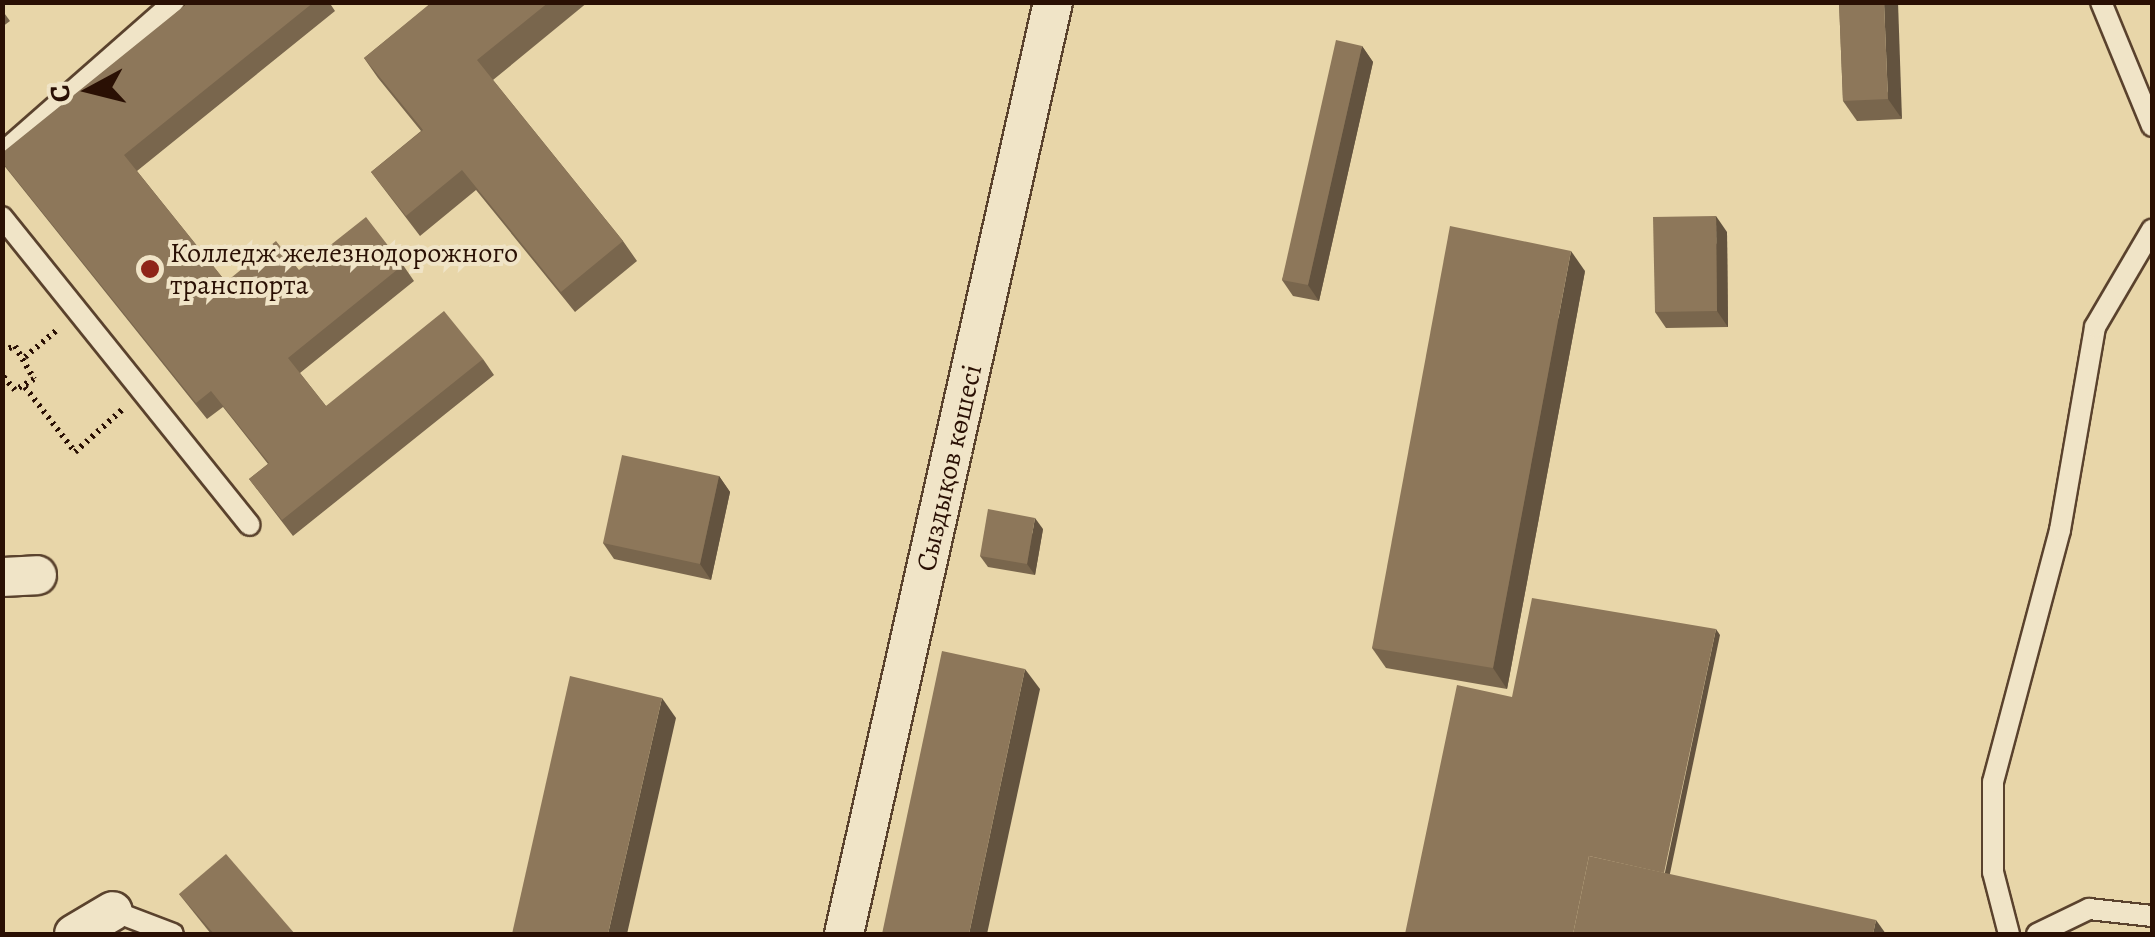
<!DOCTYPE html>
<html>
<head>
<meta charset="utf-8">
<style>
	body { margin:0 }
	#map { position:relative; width:2155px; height:937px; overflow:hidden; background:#e8d6a9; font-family:Alegreya,serif }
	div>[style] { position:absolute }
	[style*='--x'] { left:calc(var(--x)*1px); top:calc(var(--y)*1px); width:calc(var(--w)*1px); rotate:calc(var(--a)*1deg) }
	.path>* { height:6px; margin-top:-3px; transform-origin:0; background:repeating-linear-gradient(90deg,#2a1004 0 2.5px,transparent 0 7.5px) }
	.roads { filter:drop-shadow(2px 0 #5a422d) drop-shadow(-2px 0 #5a422d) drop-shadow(0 2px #5a422d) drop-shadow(0 -2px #5a422d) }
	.service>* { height:20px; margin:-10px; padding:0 10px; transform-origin:10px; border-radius:10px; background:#f0e4c7 }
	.minor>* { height:38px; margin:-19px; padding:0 19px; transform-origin:19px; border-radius:19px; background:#f0e4c7 }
	.wall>* { inset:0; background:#79664d }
	.shaded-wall>* { inset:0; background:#63533f }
	.building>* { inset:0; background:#8d775a }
	.dots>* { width:28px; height:28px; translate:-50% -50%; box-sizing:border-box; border:5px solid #f0e4c7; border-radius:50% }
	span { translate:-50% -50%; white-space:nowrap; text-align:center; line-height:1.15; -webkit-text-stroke:8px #f0e4c7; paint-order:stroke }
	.poi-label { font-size:28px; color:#2a1004 }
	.left { translate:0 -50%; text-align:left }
	.street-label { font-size:28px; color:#2a1004 }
	.frame { position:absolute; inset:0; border:5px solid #2a1004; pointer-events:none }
	.north { position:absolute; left:40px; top:40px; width:100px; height:100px; -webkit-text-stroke:8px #f0e4c7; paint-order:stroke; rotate:263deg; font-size:28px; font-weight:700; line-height:40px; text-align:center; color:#2a1004 }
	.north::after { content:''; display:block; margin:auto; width:35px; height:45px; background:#2a1004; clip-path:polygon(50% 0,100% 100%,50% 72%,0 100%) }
</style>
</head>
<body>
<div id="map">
	<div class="path">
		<div style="--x:2;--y:351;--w:14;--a:-21"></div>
		<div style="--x:15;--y:346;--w:38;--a:60"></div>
		<div style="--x:34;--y:379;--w:22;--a:150"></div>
		<div style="--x:15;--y:390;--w:20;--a:-131"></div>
		<div style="--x:25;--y:357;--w:43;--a:-40.3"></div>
		<div style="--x:25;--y:387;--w:82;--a:52.4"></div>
		<div style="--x:75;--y:452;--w:64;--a:-41.9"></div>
	</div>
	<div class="roads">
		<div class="service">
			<div style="--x:2101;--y:2;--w:134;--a:67.6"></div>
			<div style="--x:2;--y:153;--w:229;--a:-41.3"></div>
			<div style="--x:2;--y:217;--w:395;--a:51.2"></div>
			<div style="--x:113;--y:911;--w:64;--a:21"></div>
			<div style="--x:2009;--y:934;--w:64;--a:-104.5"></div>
			<div style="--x:1993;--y:872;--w:90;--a:-90"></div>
			<div style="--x:1993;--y:782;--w:261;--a:-75.1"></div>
			<div style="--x:2060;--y:530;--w:206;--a:-80.2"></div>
			<div style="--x:2095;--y:327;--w:113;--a:-59.6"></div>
			<div style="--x:2037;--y:934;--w:58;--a:-25.7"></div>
			<div style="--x:2089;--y:909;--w:63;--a:6.3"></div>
		</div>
		<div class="minor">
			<div style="--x:2;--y:577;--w:35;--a:-3"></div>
			<div style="--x:74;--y:934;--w:45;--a:-30.5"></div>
			<div style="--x:844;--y:934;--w:955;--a:-77.36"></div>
		</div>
	</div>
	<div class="wall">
		<div style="clip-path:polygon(189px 2px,329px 2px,335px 11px,137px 171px,226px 282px,299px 270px,403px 265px,414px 281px,300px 373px,326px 406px,483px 359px,494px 375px,293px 536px,249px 479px,268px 464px,223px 407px,207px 419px,2px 163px)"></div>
		<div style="clip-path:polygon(433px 2px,588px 2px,493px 80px,623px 241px,637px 261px,575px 312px,476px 190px,420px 236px,371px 172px,421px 131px,378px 78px,364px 58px)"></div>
		<div style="clip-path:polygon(1839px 2px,1902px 119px,1857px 121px,1843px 101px)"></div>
		<div style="clip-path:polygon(2px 10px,10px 21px,2px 27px)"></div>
		<div style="clip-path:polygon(1362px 46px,1373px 62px,1319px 301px,1293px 296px,1282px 280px)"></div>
		<div style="clip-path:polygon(1727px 232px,1728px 327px,1666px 328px,1655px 312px)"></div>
		<div style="clip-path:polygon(1585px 271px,1507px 689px,1386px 668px,1372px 648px)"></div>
		<div style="clip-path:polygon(719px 476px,730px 492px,711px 580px,614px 559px,603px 543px)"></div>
		<div style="clip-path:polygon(1043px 529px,1035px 575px,988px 567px,980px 556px)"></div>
		<div style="clip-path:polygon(179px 894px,295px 934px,211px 934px)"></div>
	</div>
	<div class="shaded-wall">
		<div style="clip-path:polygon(1884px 2px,1898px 2px,1902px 119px,1888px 99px)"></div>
		<div style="clip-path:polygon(1362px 46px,1373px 62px,1319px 301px,1308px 285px)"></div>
		<div style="clip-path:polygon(1716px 216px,1727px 232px,1728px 327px,1717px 311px)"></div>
		<div style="clip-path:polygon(1571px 251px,1585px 271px,1507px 689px,1493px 668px)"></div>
		<div style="clip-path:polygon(719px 476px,730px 492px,711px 580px,700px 564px)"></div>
		<div style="clip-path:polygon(1035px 518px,1043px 529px,1035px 575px,1027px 564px)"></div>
		<div style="clip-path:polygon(1716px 629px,1720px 635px,1668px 883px,1664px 877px)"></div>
		<div style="clip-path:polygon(1025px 669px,1040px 689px,987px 934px,969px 934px)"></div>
		<div style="clip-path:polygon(662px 698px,676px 718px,627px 934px,608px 934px)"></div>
		<div style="clip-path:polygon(1876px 920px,1886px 934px,1873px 934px)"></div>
	</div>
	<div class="building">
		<div style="clip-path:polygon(189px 2px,314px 2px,124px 155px,226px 282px,276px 241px,299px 270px,366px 217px,403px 265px,288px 358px,326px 406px,444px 311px,483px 359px,282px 520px,249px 479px,269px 463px,211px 391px,196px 403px,2px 162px,2px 153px)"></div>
		<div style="clip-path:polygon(432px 2px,549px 2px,477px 60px,623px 241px,561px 292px,462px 170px,406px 216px,371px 172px,423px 130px,364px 58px)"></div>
		<div style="clip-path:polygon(1839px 2px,1884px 2px,1888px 99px,1843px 101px)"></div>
		<div style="clip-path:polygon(1336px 40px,1362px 46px,1308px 285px,1282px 280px)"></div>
		<div style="clip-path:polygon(1716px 216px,1717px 311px,1655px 312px,1653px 217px)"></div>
		<div style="clip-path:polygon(1450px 226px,1571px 251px,1493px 668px,1372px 648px)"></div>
		<div style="clip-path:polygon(622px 455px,719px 476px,700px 564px,603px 543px)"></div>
		<div style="clip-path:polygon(988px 509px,1035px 518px,1027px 564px,980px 556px)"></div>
		<div style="clip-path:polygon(1532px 598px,1716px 629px,1664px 873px,1589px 856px,1573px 934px,1405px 934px,1457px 685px,1512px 697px)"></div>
		<div style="clip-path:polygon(942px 651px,1025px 669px,969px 934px,882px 934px)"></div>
		<div style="clip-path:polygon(570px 676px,662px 698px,608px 934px,512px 934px)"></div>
		<div style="clip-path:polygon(226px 854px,295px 934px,214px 934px,179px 894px)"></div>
		<div style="clip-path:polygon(1589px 856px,1876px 920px,1873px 934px,1573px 934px)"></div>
	</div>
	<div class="dots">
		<div style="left:150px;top:269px;background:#8f2418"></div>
	</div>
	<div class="poi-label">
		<span class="left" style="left:170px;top:269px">Колледж железнодорожного<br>транспорта</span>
	</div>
	<div class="street-label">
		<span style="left:949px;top:468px;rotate:-77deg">Сыздықов көшесі</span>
	</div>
	<div class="frame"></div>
	<div class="north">С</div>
</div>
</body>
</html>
